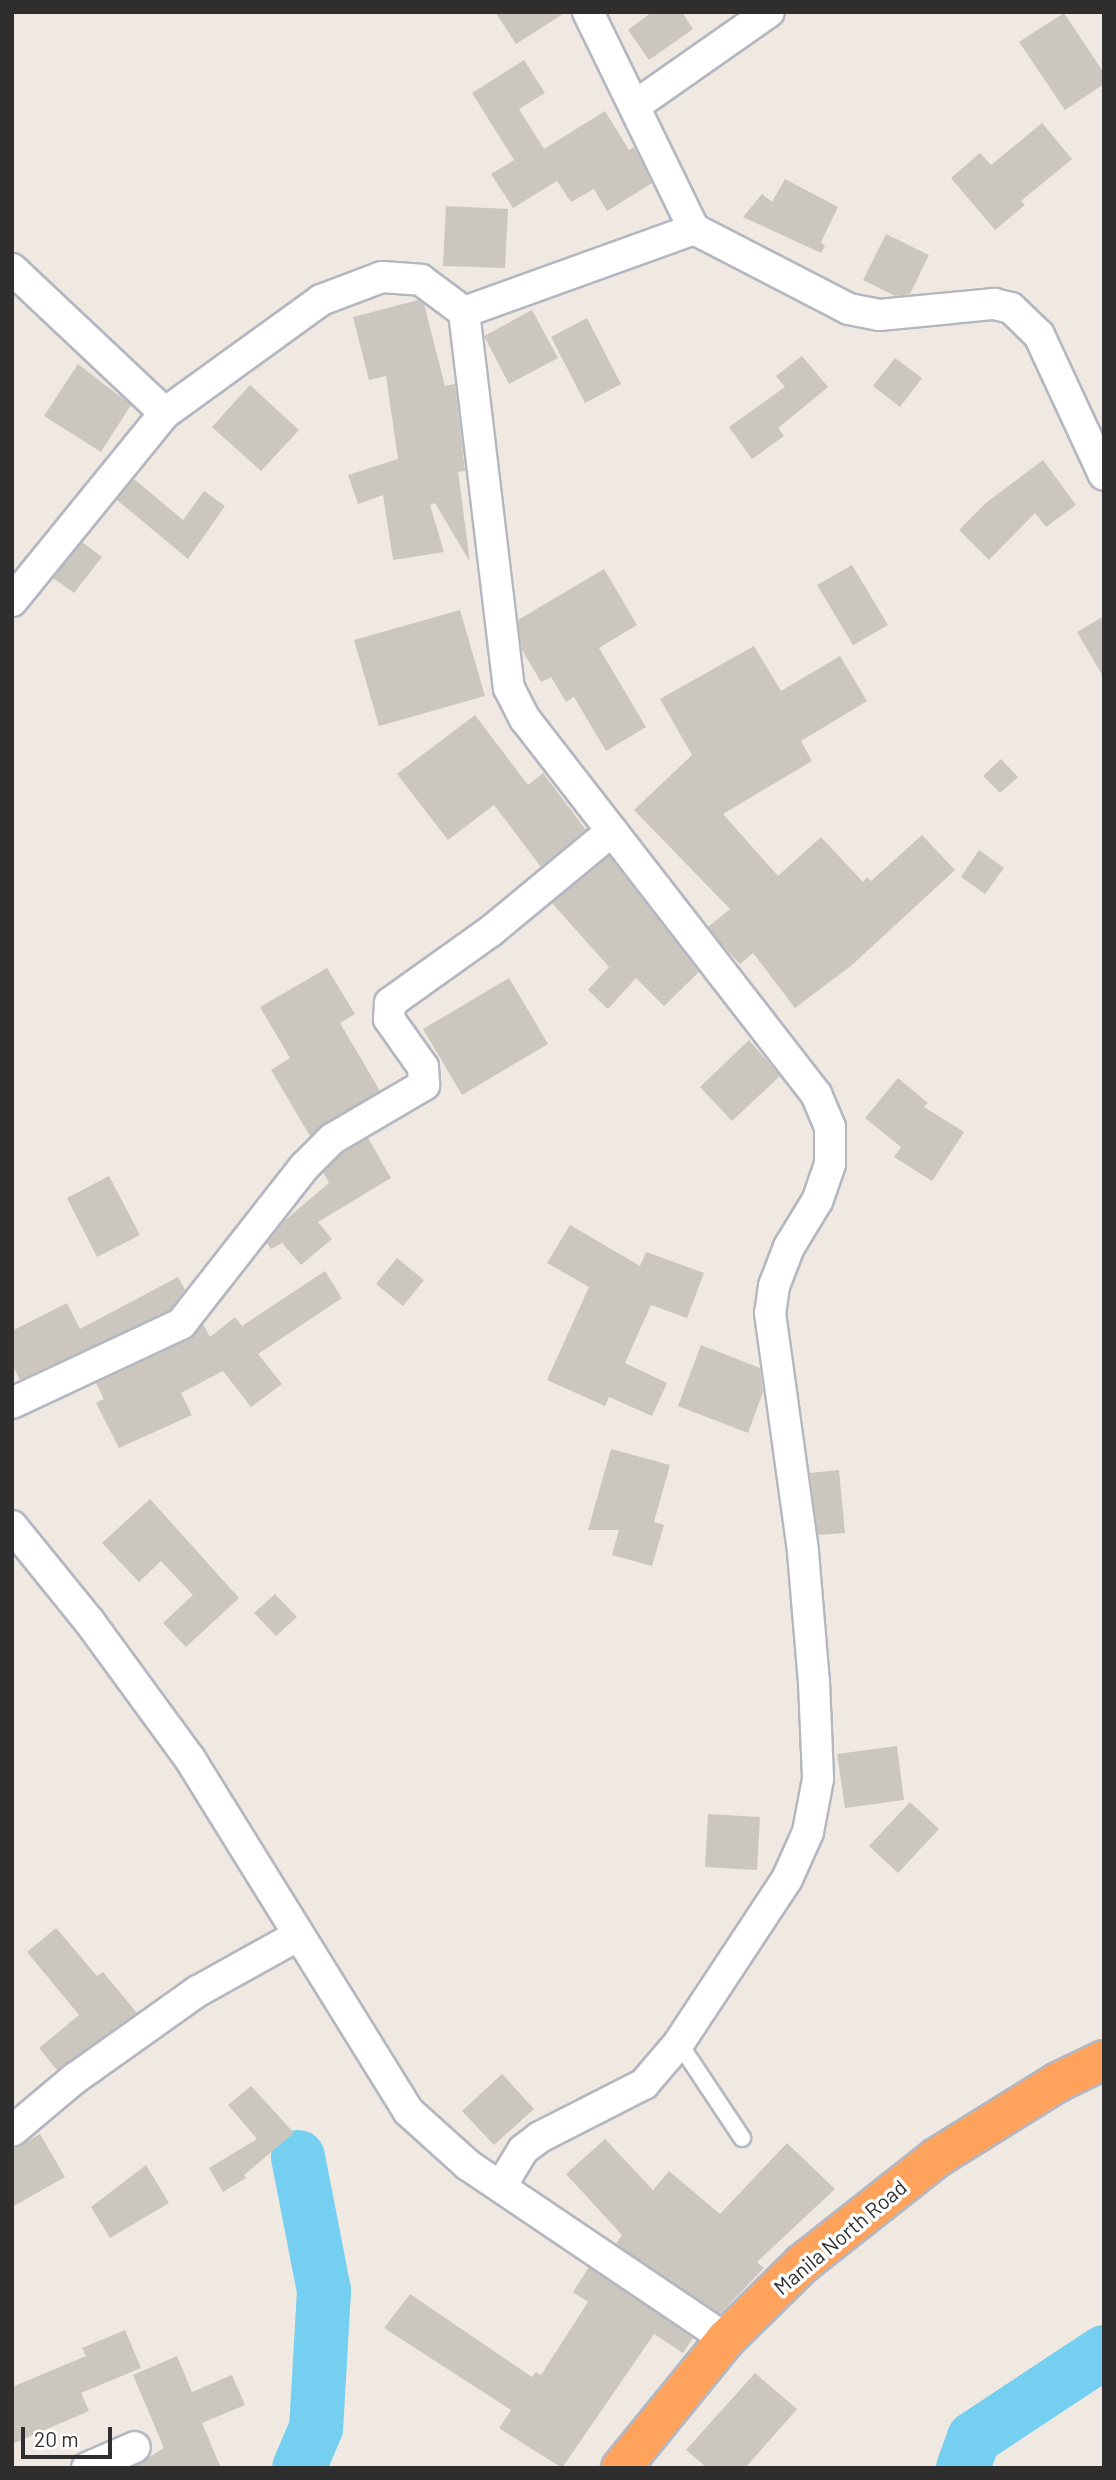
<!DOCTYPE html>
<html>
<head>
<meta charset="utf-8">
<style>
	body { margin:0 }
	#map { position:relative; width:1116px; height:2480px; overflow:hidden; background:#efe9e1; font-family:Barlow,sans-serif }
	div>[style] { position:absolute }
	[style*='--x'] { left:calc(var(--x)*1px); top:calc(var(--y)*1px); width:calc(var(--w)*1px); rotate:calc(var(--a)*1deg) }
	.river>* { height:54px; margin:-27px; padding:0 27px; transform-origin:27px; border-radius:27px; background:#75cff0 }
	.building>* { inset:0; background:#cbc7bf }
	.roads { filter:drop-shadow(2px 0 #b4b7c1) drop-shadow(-2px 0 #b4b7c1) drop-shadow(0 2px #b4b7c1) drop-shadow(0 -2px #b4b7c1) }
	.lane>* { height:16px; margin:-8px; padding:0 8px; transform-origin:8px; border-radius:8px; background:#fff }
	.street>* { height:30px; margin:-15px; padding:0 15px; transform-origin:15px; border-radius:15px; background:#fff }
	.highway>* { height:38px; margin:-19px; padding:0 19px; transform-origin:19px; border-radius:19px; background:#ffa35c }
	span { translate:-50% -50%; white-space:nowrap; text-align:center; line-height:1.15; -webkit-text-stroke:7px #fff; paint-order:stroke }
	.street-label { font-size:21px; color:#2e2e2e }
	.frame { position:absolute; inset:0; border:14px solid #2e2e2e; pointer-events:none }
	.scale { position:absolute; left:21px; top:2427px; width:91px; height:32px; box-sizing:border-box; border:4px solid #2e2e2e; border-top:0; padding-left:9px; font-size:21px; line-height:24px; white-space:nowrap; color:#2e2e2e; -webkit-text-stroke:5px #fff; paint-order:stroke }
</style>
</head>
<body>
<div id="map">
	<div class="river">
		<div style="--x:298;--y:2157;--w:136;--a:79"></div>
		<div style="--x:324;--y:2291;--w:137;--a:93.3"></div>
		<div style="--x:316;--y:2428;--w:43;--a:113"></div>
		<div style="--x:963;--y:2468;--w:32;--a:-70"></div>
		<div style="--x:974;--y:2438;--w:156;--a:-33.5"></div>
	</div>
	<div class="building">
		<div style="clip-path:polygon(495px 12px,566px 12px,516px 44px)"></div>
		<div style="clip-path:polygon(652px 12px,682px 12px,693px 29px,649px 60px,628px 30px)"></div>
		<div style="clip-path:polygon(1064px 13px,1104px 73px,1104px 84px,1065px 110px,1019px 42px)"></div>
		<div style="clip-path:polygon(524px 60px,545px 93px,519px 109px,544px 149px,605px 111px,629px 150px,634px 147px,652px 183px,607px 211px,594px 189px,571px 202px,557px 181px,513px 208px,491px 174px,514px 160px,472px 93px)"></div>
		<div style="clip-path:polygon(1042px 123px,1072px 159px,1021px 201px,1025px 205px,995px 230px,951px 178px,980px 153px,991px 165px)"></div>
		<div style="clip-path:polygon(785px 179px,838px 207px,821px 242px,825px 246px,821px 253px,743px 217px,762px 194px,772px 202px)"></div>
		<div style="clip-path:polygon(446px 206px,508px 209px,505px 268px,443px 266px)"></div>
		<div style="clip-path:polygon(886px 234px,929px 255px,910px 294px,895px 296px,863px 280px)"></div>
		<div style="clip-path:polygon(418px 300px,424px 304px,445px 386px,455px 384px,465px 471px,458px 472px,470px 562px,435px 503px,430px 505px,444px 552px,393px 560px,383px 495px,358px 504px,348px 475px,398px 459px,386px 376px,369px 380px,353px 317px)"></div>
		<div style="clip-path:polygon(532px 310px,558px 358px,509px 384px,484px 336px)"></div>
		<div style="clip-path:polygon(587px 318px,621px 384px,585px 403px,551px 337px)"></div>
		<div style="clip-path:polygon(802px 356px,828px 387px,778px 428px,784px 436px,752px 459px,729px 427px,785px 387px,776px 376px)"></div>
		<div style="clip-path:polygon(895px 358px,922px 378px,900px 407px,873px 386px)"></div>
		<div style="clip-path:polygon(78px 364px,131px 405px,101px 452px,44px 416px)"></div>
		<div style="clip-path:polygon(250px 385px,299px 430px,261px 471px,212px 427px)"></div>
		<div style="clip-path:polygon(1043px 460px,1076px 505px,1046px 527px,1035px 513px,989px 560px,959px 530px,987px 502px)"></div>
		<div style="clip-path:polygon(134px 479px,183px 520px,204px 491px,225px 506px,188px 559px,117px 500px)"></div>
		<div style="clip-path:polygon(82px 542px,102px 557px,74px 593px,53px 578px)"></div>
		<div style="clip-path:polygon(852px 565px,888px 625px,853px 645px,817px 585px)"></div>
		<div style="clip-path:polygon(604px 569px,637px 625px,599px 648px,646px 727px,606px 751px,574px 697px,566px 702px,551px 677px,541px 682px,522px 650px,518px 620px)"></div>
		<div style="clip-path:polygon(460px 610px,485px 696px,379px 726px,354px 640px)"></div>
		<div style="clip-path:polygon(1104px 616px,1104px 678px,1077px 632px)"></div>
		<div style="clip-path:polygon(754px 646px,781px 691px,840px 656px,867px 701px,801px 741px,812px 761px,723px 814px,778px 876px,821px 837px,863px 882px,867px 877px,871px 881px,922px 835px,955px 870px,852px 965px,795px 1008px,753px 953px,740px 964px,724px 947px,708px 927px,730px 909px,634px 810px,692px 755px,660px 699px)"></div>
		<div style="clip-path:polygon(475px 715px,528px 785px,543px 773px,586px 830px,541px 867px,494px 805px,448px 840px,397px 774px)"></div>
		<div style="clip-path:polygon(1001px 759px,1018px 777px,1000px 793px,983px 776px)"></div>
		<div style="clip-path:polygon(979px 850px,1004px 868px,985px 894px,961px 877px)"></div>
		<div style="clip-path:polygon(609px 856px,699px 972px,664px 1006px,636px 978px,608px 1009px,588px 990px,609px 967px,552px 903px)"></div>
		<div style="clip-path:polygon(327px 968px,355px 1014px,340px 1023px,380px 1091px,310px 1136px,271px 1070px,290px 1058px,260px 1007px)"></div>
		<div style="clip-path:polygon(509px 978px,548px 1044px,462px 1095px,423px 1029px)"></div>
		<div style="clip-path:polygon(749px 1040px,780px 1076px,732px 1121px,700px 1087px)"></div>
		<div style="clip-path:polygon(898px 1078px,928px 1103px,924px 1107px,964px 1132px,932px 1181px,894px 1157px,901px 1147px,865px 1118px)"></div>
		<div style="clip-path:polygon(368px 1138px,391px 1178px,318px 1222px,332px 1239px,301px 1265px,282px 1243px,271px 1249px,267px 1243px,284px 1221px,329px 1183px,323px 1172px,343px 1153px)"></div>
		<div style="clip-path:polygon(109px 1176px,140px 1235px,97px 1257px,67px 1198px)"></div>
		<div style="clip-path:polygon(570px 1225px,640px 1266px,646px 1252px,704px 1273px,687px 1318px,651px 1305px,625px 1363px,667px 1383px,652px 1416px,609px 1397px,605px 1406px,547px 1380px,589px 1287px,547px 1263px)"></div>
		<div style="clip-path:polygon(397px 1258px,424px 1280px,403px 1306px,376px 1284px)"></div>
		<div style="clip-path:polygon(325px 1271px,342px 1298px,258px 1354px,282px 1384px,251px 1407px,223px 1371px,181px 1393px,192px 1415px,119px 1448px,96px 1403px,104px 1399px,96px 1383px,188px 1340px,203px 1324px,210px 1337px,235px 1317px,242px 1326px)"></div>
		<div style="clip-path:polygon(178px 1277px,185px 1290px,170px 1310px,20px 1380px,12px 1364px,12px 1331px,67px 1303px,80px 1329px)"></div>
		<div style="clip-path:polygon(701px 1345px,760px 1368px,763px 1392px,748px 1433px,678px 1406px)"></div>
		<div style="clip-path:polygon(611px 1449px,670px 1465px,654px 1522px,664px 1525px,652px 1566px,612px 1555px,619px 1530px,588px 1530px)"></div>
		<div style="clip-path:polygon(839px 1470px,845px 1533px,818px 1535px,810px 1473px)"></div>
		<div style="clip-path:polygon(150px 1499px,239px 1598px,186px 1647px,163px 1623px,193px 1595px,161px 1561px,139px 1582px,102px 1543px)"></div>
		<div style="clip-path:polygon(275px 1594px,297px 1617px,276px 1636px,254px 1613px)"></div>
		<div style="clip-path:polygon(897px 1746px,904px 1800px,845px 1808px,837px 1754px)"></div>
		<div style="clip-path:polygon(910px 1802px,939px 1829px,898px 1873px,869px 1846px)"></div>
		<div style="clip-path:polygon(708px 1814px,760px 1817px,757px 1870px,705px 1867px)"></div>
		<div style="clip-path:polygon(56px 1928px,97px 1976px,103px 1972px,137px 2013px,57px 2070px,39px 2048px,79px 2015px,27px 1952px)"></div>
		<div style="clip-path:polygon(502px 2074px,534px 2109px,494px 2145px,462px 2111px)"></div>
		<div style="clip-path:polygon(251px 2086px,294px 2133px,244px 2175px,246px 2178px,223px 2192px,209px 2168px,257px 2139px,228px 2105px)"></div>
		<div style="clip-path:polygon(40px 2134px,65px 2177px,12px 2207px,12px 2150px)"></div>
		<div style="clip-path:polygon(605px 2139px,653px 2190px,669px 2171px,720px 2214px,787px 2143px,835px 2189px,757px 2262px,764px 2268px,720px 2314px,616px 2244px,622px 2235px,566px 2174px)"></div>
		<div style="clip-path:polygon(146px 2165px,169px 2203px,110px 2238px,91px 2207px)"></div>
		<div style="clip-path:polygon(589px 2267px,693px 2338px,683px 2353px,654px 2334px,562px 2468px,499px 2428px,511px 2410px,384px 2328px,410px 2294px,532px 2377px,536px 2372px,541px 2375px,588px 2302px,573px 2292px)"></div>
		<div style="clip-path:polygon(125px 2330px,141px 2368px,81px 2393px,89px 2411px,12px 2444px,12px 2387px,86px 2356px,82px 2348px)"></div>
		<div style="clip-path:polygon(177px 2356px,192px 2392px,232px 2375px,245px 2405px,202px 2423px,221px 2468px,131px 2468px,164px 2448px,133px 2375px)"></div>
		<div style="clip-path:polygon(755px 2373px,797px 2409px,745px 2468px,707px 2468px,686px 2450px)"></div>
	</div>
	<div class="roads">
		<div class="lane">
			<div style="--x:679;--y:2043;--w:114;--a:56.4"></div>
		</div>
		<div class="street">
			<div style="--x:588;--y:12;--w:242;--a:64"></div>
			<div style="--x:694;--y:229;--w:174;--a:27.3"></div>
			<div style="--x:849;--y:309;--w:31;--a:11"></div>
			<div style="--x:879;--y:315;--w:116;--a:-5.5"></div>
			<div style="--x:994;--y:304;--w:17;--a:13"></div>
			<div style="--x:1011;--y:308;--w:39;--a:44"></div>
			<div style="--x:1039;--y:335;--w:154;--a:65.1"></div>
			<div style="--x:636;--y:105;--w:162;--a:-35"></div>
			<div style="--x:12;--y:269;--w:210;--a:43.3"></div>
			<div style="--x:464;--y:312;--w:245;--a:-19.8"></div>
			<div style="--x:12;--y:601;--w:242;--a:-50.9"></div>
			<div style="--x:165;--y:413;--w:193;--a:-35.9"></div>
			<div style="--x:321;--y:300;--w:65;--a:-20.7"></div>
			<div style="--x:382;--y:277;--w:39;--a:4"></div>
			<div style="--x:421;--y:280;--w:54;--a:36.7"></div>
			<div style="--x:464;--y:312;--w:379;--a:83.2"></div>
			<div style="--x:509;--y:688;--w:35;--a:63"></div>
			<div style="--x:525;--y:719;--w:475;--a:52.2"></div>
			<div style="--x:816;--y:1094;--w:36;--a:67"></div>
			<div style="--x:830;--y:1127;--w:37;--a:90"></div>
			<div style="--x:830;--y:1164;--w:39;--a:109"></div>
			<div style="--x:817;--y:1201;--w:54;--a:121.3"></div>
			<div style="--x:789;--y:1247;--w:42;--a:111"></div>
			<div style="--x:774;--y:1286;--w:27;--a:98"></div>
			<div style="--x:770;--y:1313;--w:241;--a:82.1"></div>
			<div style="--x:803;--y:1552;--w:130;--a:85.2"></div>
			<div style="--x:814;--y:1682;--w:97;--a:87.6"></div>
			<div style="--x:818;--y:1779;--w:54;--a:100.7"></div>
			<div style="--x:808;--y:1832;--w:51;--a:114.1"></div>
			<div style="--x:787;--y:1879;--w:196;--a:123.4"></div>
			<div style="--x:679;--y:2043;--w:54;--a:130.5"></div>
			<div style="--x:644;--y:2084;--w:117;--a:153"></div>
			<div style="--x:540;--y:2137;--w:21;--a:143"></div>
			<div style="--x:523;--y:2150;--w:42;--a:121.4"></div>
			<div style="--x:12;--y:1403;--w:187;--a:-25.1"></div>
			<div style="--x:181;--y:1324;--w:201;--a:-51.9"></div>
			<div style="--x:305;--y:1166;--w:38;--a:-45"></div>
			<div style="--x:332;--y:1139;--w:107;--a:-30.4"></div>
			<div style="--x:424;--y:1085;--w:18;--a:-93"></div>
			<div style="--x:423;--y:1067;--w:59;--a:-125.3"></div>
			<div style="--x:389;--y:1019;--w:16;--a:-86"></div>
			<div style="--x:390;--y:1003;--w:124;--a:-35.5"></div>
			<div style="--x:491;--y:931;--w:157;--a:-39.6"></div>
			<div style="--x:12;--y:1526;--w:122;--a:51"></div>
			<div style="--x:89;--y:1621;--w:171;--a:53.8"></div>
			<div style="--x:190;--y:1759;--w:414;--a:58.2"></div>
			<div style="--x:408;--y:2111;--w:81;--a:42"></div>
			<div style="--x:468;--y:2165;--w:311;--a:34"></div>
			<div style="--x:12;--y:2131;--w:81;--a:-40"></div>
			<div style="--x:74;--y:2079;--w:152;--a:-35.4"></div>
			<div style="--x:198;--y:1991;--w:115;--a:-29"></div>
			<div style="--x:87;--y:2468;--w:52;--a:-23.6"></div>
		</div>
		<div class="highway">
			<div style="--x:621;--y:2468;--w:166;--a:-50.9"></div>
			<div style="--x:726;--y:2339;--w:107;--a:-44.6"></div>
			<div style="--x:802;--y:2264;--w:171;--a:-38.3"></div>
			<div style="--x:936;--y:2158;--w:144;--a:-31.9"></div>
			<div style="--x:1058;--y:2082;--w:51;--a:-25.6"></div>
		</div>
	</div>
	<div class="street-label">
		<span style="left:840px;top:2237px;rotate:-40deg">Manila North Road</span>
	</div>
	<div class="frame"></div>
	<div class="scale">20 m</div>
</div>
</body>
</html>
